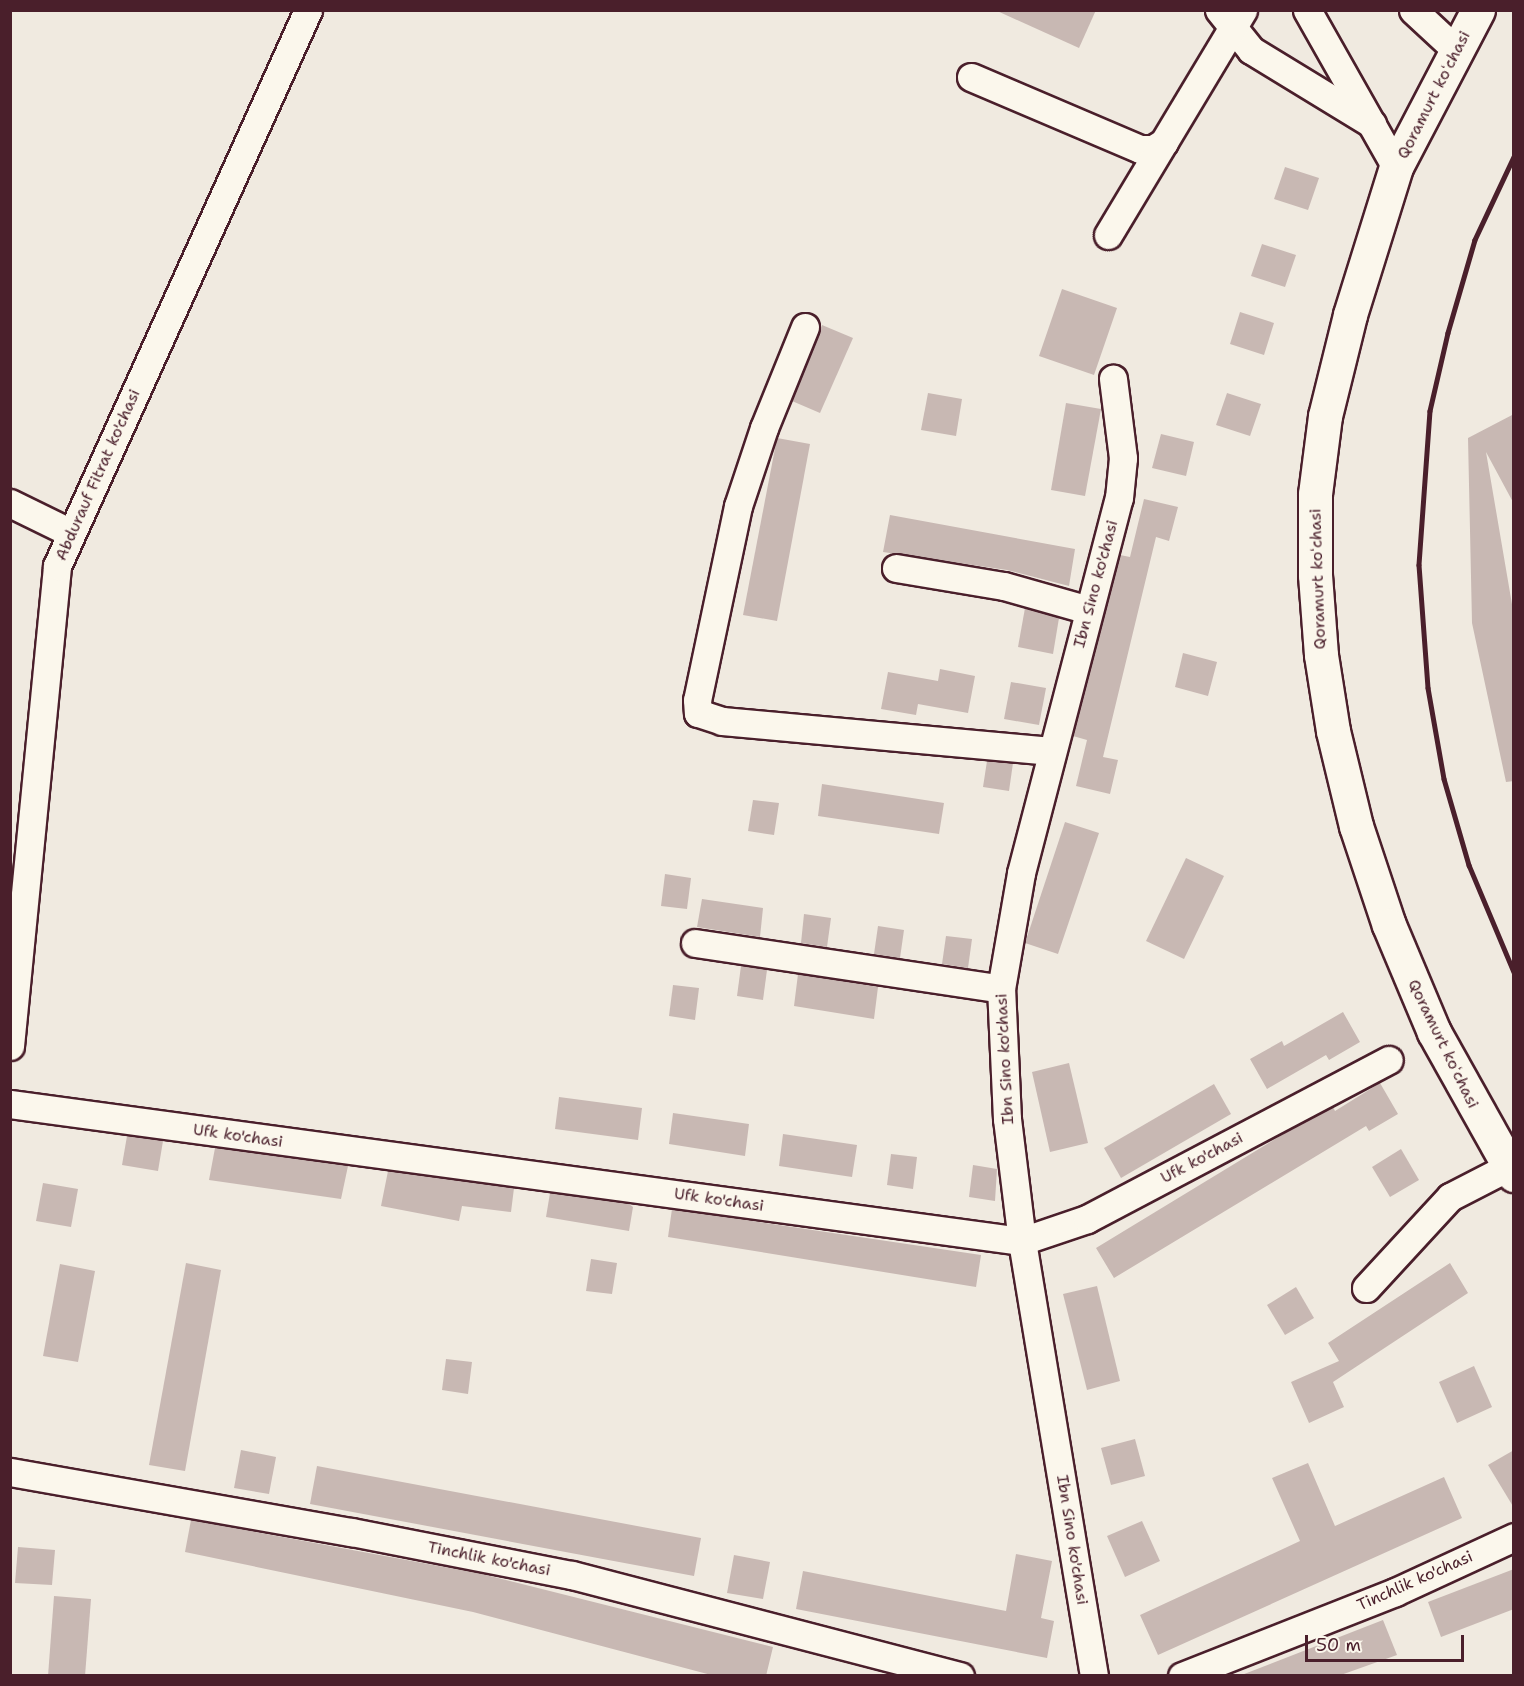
<!DOCTYPE html>
<html>
<head>
<meta charset="utf-8">
<style>
	body { margin:0 }
	#map { position:relative; width:1524px; height:1686px; overflow:hidden; background:#f0eae0; font-family:"Shantell Sans",sans-serif }
	div>[style] { position:absolute }
	[style*='--x'] { left:calc(var(--x)*1px); top:calc(var(--y)*1px); width:calc(var(--w)*1px); rotate:calc(var(--a)*1deg) }
	.building>* { inset:0; background:#c8b8b3 }
	.roads { filter:drop-shadow(2px 0 #4a1f2b) drop-shadow(-2px 0 #4a1f2b) drop-shadow(0 2px #4a1f2b) drop-shadow(0 -2px #4a1f2b) }
	.minor>* { height:27px; margin:-13.5px; padding:0 13.5px; transform-origin:13.5px; border-radius:13.5px; background:#fbf7ec }
	.major>* { height:33px; margin:-16.5px; padding:0 16.5px; transform-origin:16.5px; border-radius:16.5px; background:#fbf7ec }
	.rail>* { height:4.5px; margin:-2.25px; padding:0 2.25px; transform-origin:2.25px; border-radius:2.25px; background:#4a1f2b }
	span { translate:-50% -50%; white-space:nowrap; text-align:center; line-height:1.15; -webkit-text-stroke:4.5px #fbf7ec; paint-order:stroke }
	.street-label { font-size:16px; color:#4a1f2b }
	.frame { position:absolute; inset:0; border:12px solid #4a1f2b; pointer-events:none }
	.scale { position:absolute; left:1305px; top:1635px; width:159px; height:27px; box-sizing:border-box; border:3px solid #4a1f2b; border-top:0; padding-left:8px; font-size:18px; line-height:21px; white-space:nowrap; color:#4a1f2b; -webkit-text-stroke:4px #fbf7ec; paint-order:stroke }
</style>
</head>
<body>
<div id="map">
	<div class="building">
		<div style="clip-path:polygon(995px 10px,1096px 10px,1079px 48px)"></div>
		<div style="clip-path:polygon(1285px 167px,1319px 178px,1308px 210px,1274px 199px)"></div>
		<div style="clip-path:polygon(1262px 244px,1296px 255px,1285px 287px,1251px 276px)"></div>
		<div style="clip-path:polygon(1062px 289px,1117px 308px,1094px 375px,1039px 356px)"></div>
		<div style="clip-path:polygon(1240px 312px,1274px 323px,1264px 355px,1230px 344px)"></div>
		<div style="clip-path:polygon(822px 325px,853px 338px,820px 413px,792px 401px)"></div>
		<div style="clip-path:polygon(928px 393px,962px 399px,956px 436px,921px 430px)"></div>
		<div style="clip-path:polygon(1227px 393px,1261px 404px,1250px 436px,1216px 425px)"></div>
		<div style="clip-path:polygon(1066px 403px,1101px 409px,1085px 496px,1051px 490px)"></div>
		<div style="clip-path:polygon(1514px 414px,1514px 504px,1486px 452px,1514px 616px,1514px 781px,1506px 782px,1472px 623px,1468px 438px)"></div>
		<div style="clip-path:polygon(1161px 434px,1194px 442px,1186px 476px,1152px 468px)"></div>
		<div style="clip-path:polygon(777px 438px,810px 444px,777px 621px,743px 615px)"></div>
		<div style="clip-path:polygon(1144px 499px,1178px 507px,1169px 541px,1156px 537px,1103px 757px,1118px 760px,1110px 794px,1076px 786px,1087px 740px,1073px 736px,1120px 555px,1130px 557px)"></div>
		<div style="clip-path:polygon(890px 515px,1075px 549px,1069px 586px,1007px 570px,883px 552px)"></div>
		<div style="clip-path:polygon(1025px 608px,1059px 618px,1053px 654px,1018px 647px)"></div>
		<div style="clip-path:polygon(1183px 653px,1217px 662px,1208px 696px,1175px 687px)"></div>
		<div style="clip-path:polygon(940px 669px,975px 676px,968px 713px,918px 704px,916px 715px,881px 709px,888px 672px,938px 681px)"></div>
		<div style="clip-path:polygon(1011px 682px,1046px 688px,1039px 725px,1004px 719px)"></div>
		<div style="clip-path:polygon(987px 761px,1013px 763px,1009px 791px,983px 787px)"></div>
		<div style="clip-path:polygon(822px 784px,944px 803px,939px 834px,818px 816px)"></div>
		<div style="clip-path:polygon(753px 800px,779px 803px,774px 835px,748px 831px)"></div>
		<div style="clip-path:polygon(1065px 822px,1099px 833px,1058px 954px,1025px 943px)"></div>
		<div style="clip-path:polygon(1186px 858px,1224px 876px,1184px 959px,1146px 941px)"></div>
		<div style="clip-path:polygon(665px 874px,691px 878px,687px 909px,661px 906px)"></div>
		<div style="clip-path:polygon(702px 899px,763px 908px,760px 937px,697px 927px)"></div>
		<div style="clip-path:polygon(804px 914px,831px 918px,827px 947px,801px 943px)"></div>
		<div style="clip-path:polygon(878px 926px,904px 930px,900px 958px,874px 954px)"></div>
		<div style="clip-path:polygon(946px 936px,972px 939px,968px 968px,942px 964px)"></div>
		<div style="clip-path:polygon(741px 966px,767px 970px,763px 1000px,737px 996px)"></div>
		<div style="clip-path:polygon(798px 974px,878px 987px,874px 1019px,794px 1006px)"></div>
		<div style="clip-path:polygon(673px 985px,699px 988px,695px 1020px,669px 1016px)"></div>
		<div style="clip-path:polygon(1343px 1012px,1360px 1042px,1329px 1060px,1326px 1055px,1267px 1089px,1250px 1059px,1282px 1041px,1284px 1046px)"></div>
		<div style="clip-path:polygon(1069px 1063px,1088px 1143px,1050px 1152px,1032px 1072px)"></div>
		<div style="clip-path:polygon(1380px 1083px,1398px 1114px,1369px 1131px,1366px 1126px,1114px 1278px,1096px 1248px,1290px 1130px,1333px 1107px,1335px 1111px)"></div>
		<div style="clip-path:polygon(1214px 1084px,1231px 1114px,1121px 1178px,1104px 1148px)"></div>
		<div style="clip-path:polygon(559px 1097px,642px 1108px,638px 1140px,555px 1129px)"></div>
		<div style="clip-path:polygon(673px 1113px,749px 1124px,745px 1156px,669px 1144px)"></div>
		<div style="clip-path:polygon(783px 1134px,857px 1145px,852px 1177px,779px 1166px)"></div>
		<div style="clip-path:polygon(127px 1136px,163px 1141px,158px 1171px,122px 1165px)"></div>
		<div style="clip-path:polygon(215px 1148px,348px 1166px,341px 1199px,209px 1180px)"></div>
		<div style="clip-path:polygon(1401px 1149px,1419px 1180px,1390px 1197px,1372px 1167px)"></div>
		<div style="clip-path:polygon(891px 1154px,917px 1157px,913px 1189px,887px 1185px)"></div>
		<div style="clip-path:polygon(973px 1165px,997px 1169px,995px 1201px,969px 1197px)"></div>
		<div style="clip-path:polygon(388px 1171px,514px 1188px,511px 1212px,462px 1206px,459px 1221px,381px 1206px)"></div>
		<div style="clip-path:polygon(43px 1183px,78px 1189px,71px 1227px,36px 1221px)"></div>
		<div style="clip-path:polygon(550px 1193px,629px 1204px,633px 1207px,629px 1231px,546px 1217px)"></div>
		<div style="clip-path:polygon(672px 1209px,981px 1255px,976px 1287px,668px 1237px)"></div>
		<div style="clip-path:polygon(591px 1259px,617px 1263px,612px 1294px,586px 1291px)"></div>
		<div style="clip-path:polygon(186px 1263px,221px 1270px,185px 1471px,149px 1465px)"></div>
		<div style="clip-path:polygon(1450px 1263px,1468px 1293px,1333px 1382px,1344px 1407px,1309px 1423px,1291px 1382px,1339px 1361px,1328px 1343px)"></div>
		<div style="clip-path:polygon(60px 1264px,95px 1271px,78px 1362px,43px 1356px)"></div>
		<div style="clip-path:polygon(1097px 1286px,1120px 1381px,1087px 1390px,1063px 1294px)"></div>
		<div style="clip-path:polygon(1296px 1287px,1314px 1318px,1285px 1335px,1267px 1305px)"></div>
		<div style="clip-path:polygon(446px 1359px,472px 1362px,468px 1394px,442px 1390px)"></div>
		<div style="clip-path:polygon(1474px 1366px,1492px 1407px,1457px 1423px,1439px 1382px)"></div>
		<div style="clip-path:polygon(1135px 1439px,1145px 1476px,1111px 1485px,1101px 1448px)"></div>
		<div style="clip-path:polygon(241px 1450px,276px 1457px,269px 1494px,234px 1488px)"></div>
		<div style="clip-path:polygon(1514px 1450px,1514px 1508px,1488px 1465px)"></div>
		<div style="clip-path:polygon(1308px 1463px,1335px 1526px,1444px 1477px,1462px 1518px,1158px 1655px,1140px 1615px,1300px 1541px,1272px 1478px)"></div>
		<div style="clip-path:polygon(317px 1466px,701px 1538px,694px 1576px,310px 1504px)"></div>
		<div style="clip-path:polygon(191px 1520px,482px 1574px,773px 1647px,766px 1676px,715px 1676px,473px 1612px,185px 1552px)"></div>
		<div style="clip-path:polygon(1142px 1521px,1160px 1561px,1125px 1577px,1107px 1536px)"></div>
		<div style="clip-path:polygon(18px 1547px,55px 1550px,52px 1585px,15px 1583px)"></div>
		<div style="clip-path:polygon(1016px 1554px,1052px 1561px,1041px 1618px,1054px 1621px,1047px 1658px,796px 1609px,803px 1571px,1006px 1611px)"></div>
		<div style="clip-path:polygon(734px 1555px,770px 1562px,763px 1599px,727px 1593px)"></div>
		<div style="clip-path:polygon(1514px 1569px,1514px 1609px,1441px 1637px,1428px 1602px)"></div>
		<div style="clip-path:polygon(54px 1596px,91px 1599px,85px 1676px,48px 1676px)"></div>
		<div style="clip-path:polygon(1383px 1620px,1397px 1655px,1338px 1676px,1239px 1676px)"></div>
	</div>
	<div class="roads">
		<div class="minor">
			<div style="--x:1219;--y:10;--w:51;--a:51.3"></div>
			<div style="--x:1251;--y:50;--w:142;--a:31.4"></div>
			<div style="--x:1307;--y:10;--w:180;--a:60.5"></div>
			<div style="--x:1413;--y:10;--w:59;--a:42.9"></div>
			<div style="--x:971;--y:77;--w:184;--a:23.1"></div>
			<div style="--x:1140;--y:149;--w:13;--a:0"></div>
			<div style="--x:1153;--y:149;--w:13;--a:-32"></div>
			<div style="--x:1108;--y:235;--w:262;--a:-59"></div>
			<div style="--x:805;--y:327;--w:109;--a:112.1"></div>
			<div style="--x:764;--y:428;--w:82;--a:108.4"></div>
			<div style="--x:738;--y:506;--w:198;--a:101.9"></div>
			<div style="--x:697;--y:700;--w:13;--a:86"></div>
			<div style="--x:698;--y:713;--w:25;--a:18"></div>
			<div style="--x:722;--y:721;--w:331;--a:5.2"></div>
			<div style="--x:10;--y:503;--w:68;--a:26.2"></div>
			<div style="--x:896;--y:568;--w:109;--a:9.5"></div>
			<div style="--x:1004;--y:586;--w:88;--a:15.8"></div>
			<div style="--x:695;--y:943;--w:309;--a:8.5"></div>
			<div style="--x:10;--y:1046;--w:482;--a:-84.4"></div>
			<div style="--x:57;--y:566;--w:610;--a:-65.7"></div>
			<div style="--x:10;--y:1104;--w:1021;--a:7.71"></div>
			<div style="--x:1022;--y:1241;--w:69;--a:-18.7"></div>
			<div style="--x:1087;--y:1219;--w:341;--a:-27.8"></div>
			<div style="--x:1366;--y:1288;--w:124;--a:-47.3"></div>
			<div style="--x:1450;--y:1197;--w:65;--a:-27.3"></div>
			<div style="--x:10;--y:1472;--w:347;--a:10"></div>
			<div style="--x:352;--y:1532;--w:224;--a:11.1"></div>
			<div style="--x:572;--y:1575;--w:401;--a:14.6"></div>
			<div style="--x:1094;--y:1676;--w:441;--a:-99.4"></div>
			<div style="--x:1022;--y:1241;--w:123;--a:-97"></div>
			<div style="--x:1007;--y:1119;--w:130;--a:-92.6"></div>
			<div style="--x:1001;--y:989;--w:118;--a:-80.2"></div>
			<div style="--x:1021;--y:873;--w:388;--a:-75.4"></div>
			<div style="--x:1119;--y:498;--w:40;--a:-84.3"></div>
			<div style="--x:1123;--y:458;--w:80;--a:-97.2"></div>
			<div style="--x:1182;--y:1676;--w:229;--a:-21.5"></div>
			<div style="--x:1395;--y:1592;--w:131;--a:-24.8"></div>
		</div>
		<div class="major">
			<div style="--x:1478;--y:10;--w:177;--a:117.6"></div>
			<div style="--x:1396;--y:167;--w:155;--a:107.3"></div>
			<div style="--x:1350;--y:315;--w:104;--a:103.9"></div>
			<div style="--x:1325;--y:416;--w:79;--a:97.3"></div>
			<div style="--x:1315;--y:494;--w:81;--a:90"></div>
			<div style="--x:1315;--y:575;--w:80;--a:85.7"></div>
			<div style="--x:1321;--y:655;--w:77;--a:81"></div>
			<div style="--x:1333;--y:731;--w:98;--a:76.4"></div>
			<div style="--x:1356;--y:826;--w:104;--a:71.6"></div>
			<div style="--x:1389;--y:925;--w:116;--a:67.2"></div>
			<div style="--x:1434;--y:1032;--w:164;--a:60.8"></div>
		</div>
	</div>
	<div class="rail">
		<div style="--x:1514;--y:157;--w:92;--a:115.2"></div>
		<div style="--x:1475;--y:240;--w:97;--a:106.2"></div>
		<div style="--x:1448;--y:333;--w:80;--a:103"></div>
		<div style="--x:1430;--y:411;--w:154;--a:94.1"></div>
		<div style="--x:1419;--y:565;--w:123;--a:85.8"></div>
		<div style="--x:1428;--y:688;--w:92;--a:80"></div>
		<div style="--x:1444;--y:779;--w:90;--a:73.8"></div>
		<div style="--x:1469;--y:865;--w:116;--a:67.2"></div>
	</div>
	<div class="street-label">
		<span style="left:1434px;top:95px;rotate:-63deg">Qoramurt koʻchasi</span>
		<span style="left:98px;top:475px;rotate:-66deg">Abdurauf Fitrat ko'chasi</span>
		<span style="left:1318px;top:579px;rotate:-92deg">Qoramurt koʻchasi</span>
		<span style="left:1096px;top:584px;rotate:-75deg">Ibn Sino ko'chasi</span>
		<span style="left:1443px;top:1044px;rotate:64deg">Qoramurt koʻchasi</span>
		<span style="left:1005px;top:1059px;rotate:-93deg">Ibn Sino ko'chasi</span>
		<span style="left:238px;top:1136px;rotate:8deg">Ufk ko'chasi</span>
		<span style="left:1202px;top:1158px;rotate:-28deg">Ufk ko'chasi</span>
		<span style="left:719px;top:1200px;rotate:8deg">Ufk ko'chasi</span>
		<span style="left:1072px;top:1540px;rotate:81deg">Ibn Sino ko'chasi</span>
		<span style="left:489px;top:1559px;rotate:11deg">Tinchlik ko'chasi</span>
		<span style="left:1415px;top:1581px;rotate:-24deg">Tinchlik ko'chasi</span>
	</div>
	<div class="frame"></div>
	<div class="scale">50 m</div>
</div>
</body>
</html>
